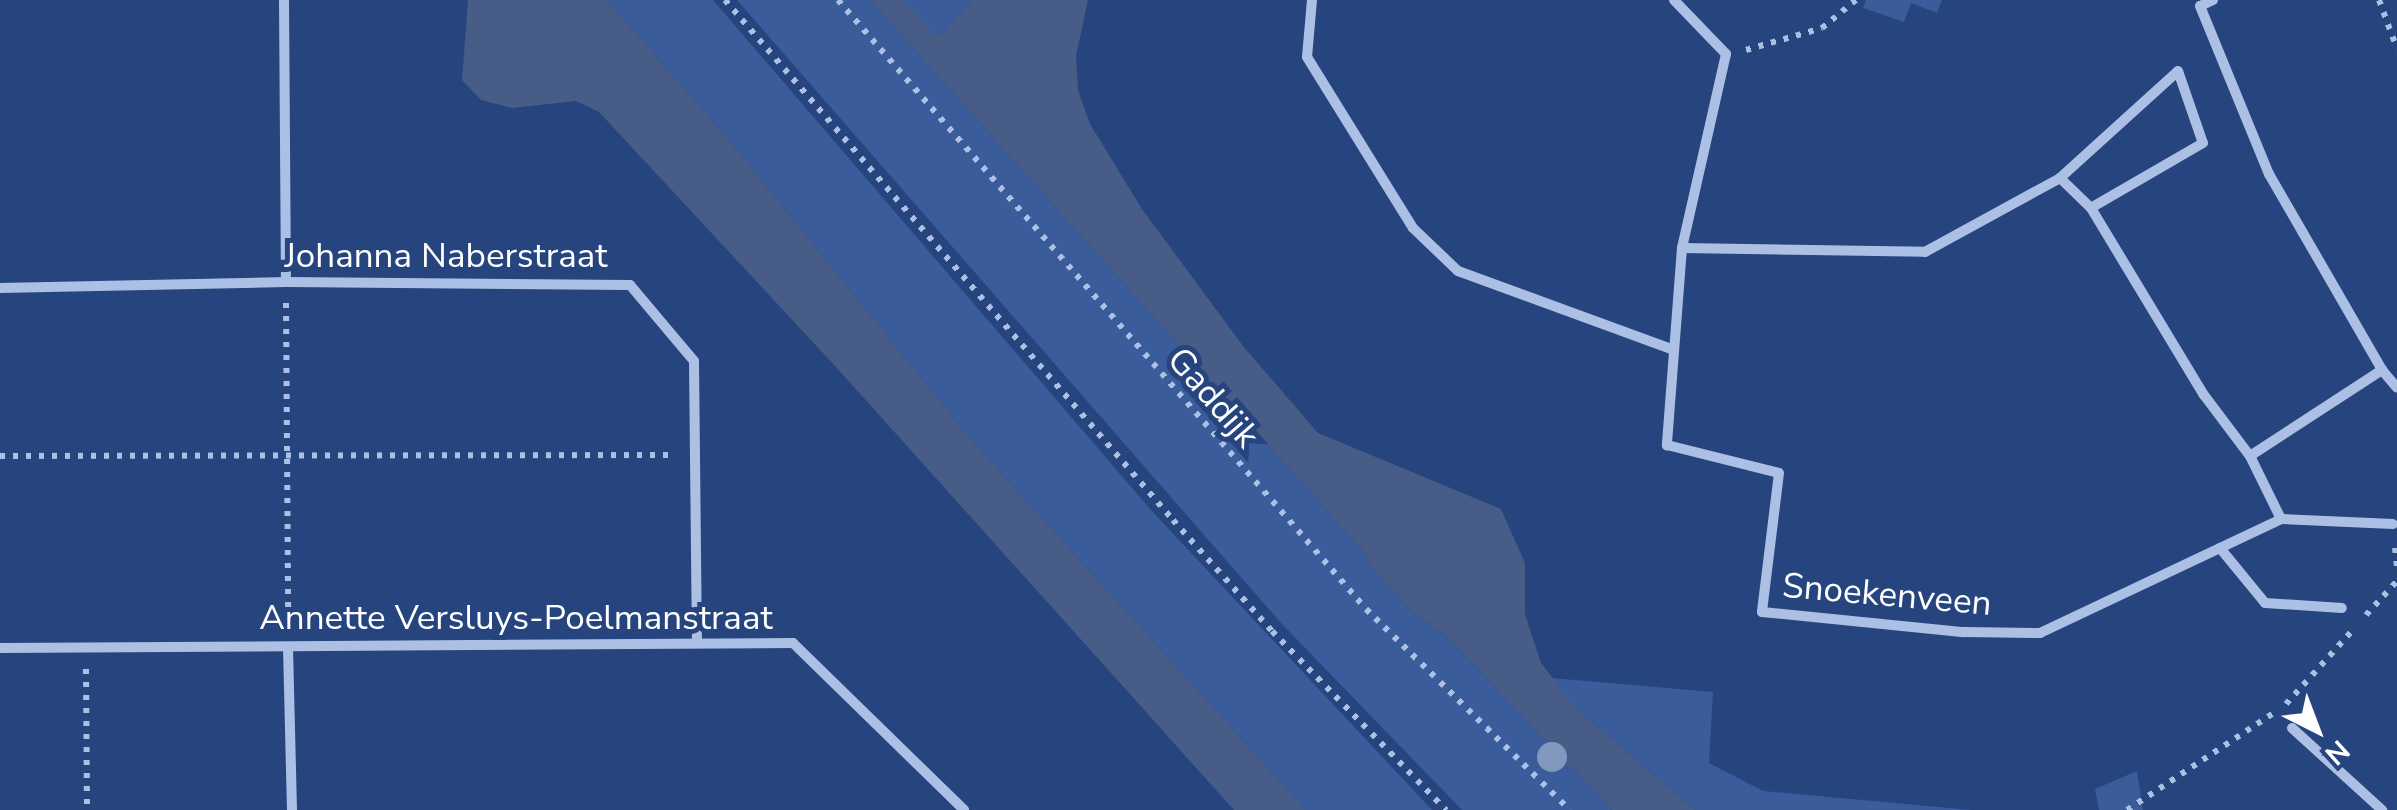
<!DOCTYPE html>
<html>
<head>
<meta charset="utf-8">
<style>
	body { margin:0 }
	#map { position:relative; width:2397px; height:810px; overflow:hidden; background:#26447e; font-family:"Nunito Sans",sans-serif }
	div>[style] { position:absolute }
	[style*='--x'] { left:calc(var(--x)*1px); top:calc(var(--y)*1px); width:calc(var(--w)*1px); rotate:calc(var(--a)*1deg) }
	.green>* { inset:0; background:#3a5c9b }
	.water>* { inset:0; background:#475c87 }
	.path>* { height:6px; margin-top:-3px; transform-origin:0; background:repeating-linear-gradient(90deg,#acc0e5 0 5px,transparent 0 13px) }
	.street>* { height:10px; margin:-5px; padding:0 5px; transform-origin:5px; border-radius:5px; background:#acc0e5 }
	.trees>* { width:30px; height:30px; margin:-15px; border-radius:50%; background:#8398bf }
	span { translate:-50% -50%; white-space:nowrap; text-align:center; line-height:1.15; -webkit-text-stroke:10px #26447e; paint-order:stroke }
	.street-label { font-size:35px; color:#fff }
	.north { position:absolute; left:2267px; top:680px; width:100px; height:100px; -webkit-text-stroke:8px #26447e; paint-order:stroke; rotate:138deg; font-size:28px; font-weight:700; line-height:40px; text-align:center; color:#fff }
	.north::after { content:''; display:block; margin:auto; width:35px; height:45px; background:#fff; clip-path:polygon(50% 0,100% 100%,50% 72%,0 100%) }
</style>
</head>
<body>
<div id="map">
	<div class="green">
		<div style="clip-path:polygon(607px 0,713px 0,1151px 510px,1432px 810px,1306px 810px,974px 443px,719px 128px)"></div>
		<div style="clip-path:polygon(737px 0,870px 0,1363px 551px,1370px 566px,1410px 610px,1446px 636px,1612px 810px,1462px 810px,1280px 622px)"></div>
		<div style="clip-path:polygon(904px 0,973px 0,943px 33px,933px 35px)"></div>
		<div style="clip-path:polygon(1866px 0,1942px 0,1937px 13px,1911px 3px,1904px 22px,1863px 8px)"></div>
		<div style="clip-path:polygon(1552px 678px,1713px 692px,1709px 763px,1763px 791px,1971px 810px,1695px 810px,1576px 708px)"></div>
		<div style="clip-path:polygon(2137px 771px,2143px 810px,2099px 810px,2095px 789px)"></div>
	</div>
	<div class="water">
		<div style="clip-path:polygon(468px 0,607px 0,719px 128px,974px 443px,1306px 810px,1234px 810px,836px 367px,599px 112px,576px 101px,512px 108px,481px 100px,462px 80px)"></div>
		<div style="clip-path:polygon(870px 0,904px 0,934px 35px,943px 33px,973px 0,1088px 0,1076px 56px,1078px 90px,1090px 124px,1142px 209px,1243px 346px,1318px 433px,1501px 509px,1525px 563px,1525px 614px,1541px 663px,1576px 708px,1695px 810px,1612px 810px,1446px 636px,1410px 610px,1370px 566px,1363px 551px)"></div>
	</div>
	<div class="path">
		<div style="--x:725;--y:0;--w:686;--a:49.25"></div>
		<div style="--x:1173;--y:520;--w:149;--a:48.3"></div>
		<div style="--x:1272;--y:631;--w:250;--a:45.8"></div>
		<div style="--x:838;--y:0;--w:806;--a:49.07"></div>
		<div style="--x:1366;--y:609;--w:286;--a:44.6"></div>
		<div style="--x:2379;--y:0;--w:52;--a:69.8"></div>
		<div style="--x:1746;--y:50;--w:79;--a:-16.1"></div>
		<div style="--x:1822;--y:28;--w:44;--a:-39.5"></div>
		<div style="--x:286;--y:303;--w:323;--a:89.6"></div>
		<div style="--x:0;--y:456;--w:674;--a:-0.09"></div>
		<div style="--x:2395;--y:548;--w:19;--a:84"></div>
		<div style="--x:2366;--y:615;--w:46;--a:-47.6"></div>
		<div style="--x:86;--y:669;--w:141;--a:89.6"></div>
		<div style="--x:2286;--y:704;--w:97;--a:-47.9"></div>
		<div style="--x:2127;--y:810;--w:174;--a:-33.5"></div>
	</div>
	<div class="street">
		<div style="--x:284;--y:0;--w:282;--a:89.6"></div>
		<div style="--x:1312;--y:0;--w:57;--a:95"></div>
		<div style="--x:1307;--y:57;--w:201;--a:58.2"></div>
		<div style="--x:1413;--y:228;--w:62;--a:43.7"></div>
		<div style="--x:1458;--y:271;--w:230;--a:20.1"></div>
		<div style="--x:1674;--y:0;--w:75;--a:46.1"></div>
		<div style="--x:1726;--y:54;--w:199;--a:102.8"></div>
		<div style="--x:1682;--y:248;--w:198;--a:94.4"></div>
		<div style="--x:1667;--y:445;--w:115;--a:14"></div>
		<div style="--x:1779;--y:473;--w:140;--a:97"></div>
		<div style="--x:1762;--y:612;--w:203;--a:5.7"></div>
		<div style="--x:1964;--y:632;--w:76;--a:0.8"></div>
		<div style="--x:2040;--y:633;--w:267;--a:-25.3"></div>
		<div style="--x:2281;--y:519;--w:112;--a:2.6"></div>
		<div style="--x:2213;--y:0;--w:14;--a:155"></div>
		<div style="--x:2200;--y:6;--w:182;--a:67.7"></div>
		<div style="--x:2269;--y:174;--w:226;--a:60"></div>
		<div style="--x:2382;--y:370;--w:23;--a:50"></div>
		<div style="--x:2060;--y:178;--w:159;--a:-42.2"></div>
		<div style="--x:2178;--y:71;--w:76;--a:70.9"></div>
		<div style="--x:2203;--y:143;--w:129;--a:149.9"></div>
		<div style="--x:1682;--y:248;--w:243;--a:0.9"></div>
		<div style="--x:1925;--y:252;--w:154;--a:-28.7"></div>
		<div style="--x:2060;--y:178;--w:43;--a:44.1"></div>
		<div style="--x:2091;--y:208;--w:218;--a:58.9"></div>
		<div style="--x:2204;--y:395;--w:76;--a:53"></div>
		<div style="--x:2250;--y:456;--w:70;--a:63.8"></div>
		<div style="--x:0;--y:288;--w:286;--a:-1.2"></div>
		<div style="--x:286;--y:282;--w:344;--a:0.5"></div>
		<div style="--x:630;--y:285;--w:99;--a:49.9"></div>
		<div style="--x:694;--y:361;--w:282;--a:89.4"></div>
		<div style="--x:2250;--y:456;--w:158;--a:-33.1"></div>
		<div style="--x:2220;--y:548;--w:71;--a:50.7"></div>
		<div style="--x:2265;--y:603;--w:77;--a:3.7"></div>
		<div style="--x:288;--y:647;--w:163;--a:88.6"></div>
		<div style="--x:0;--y:648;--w:793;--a:-0.36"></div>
		<div style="--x:793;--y:643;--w:239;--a:44.3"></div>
		<div style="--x:2292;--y:728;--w:122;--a:42.3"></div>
	</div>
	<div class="trees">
		<div style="left:1237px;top:423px"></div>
		<div style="left:1552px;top:757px"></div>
	</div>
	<div class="street-label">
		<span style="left:446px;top:256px">Johanna Naberstraat</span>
		<span style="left:1213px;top:398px;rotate:49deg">Gaddijk</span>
		<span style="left:1887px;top:595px;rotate:5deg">Snoekenveen</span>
		<span style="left:516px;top:618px">Annette Versluys-Poelmanstraat</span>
	</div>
	<div class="north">N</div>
</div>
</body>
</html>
